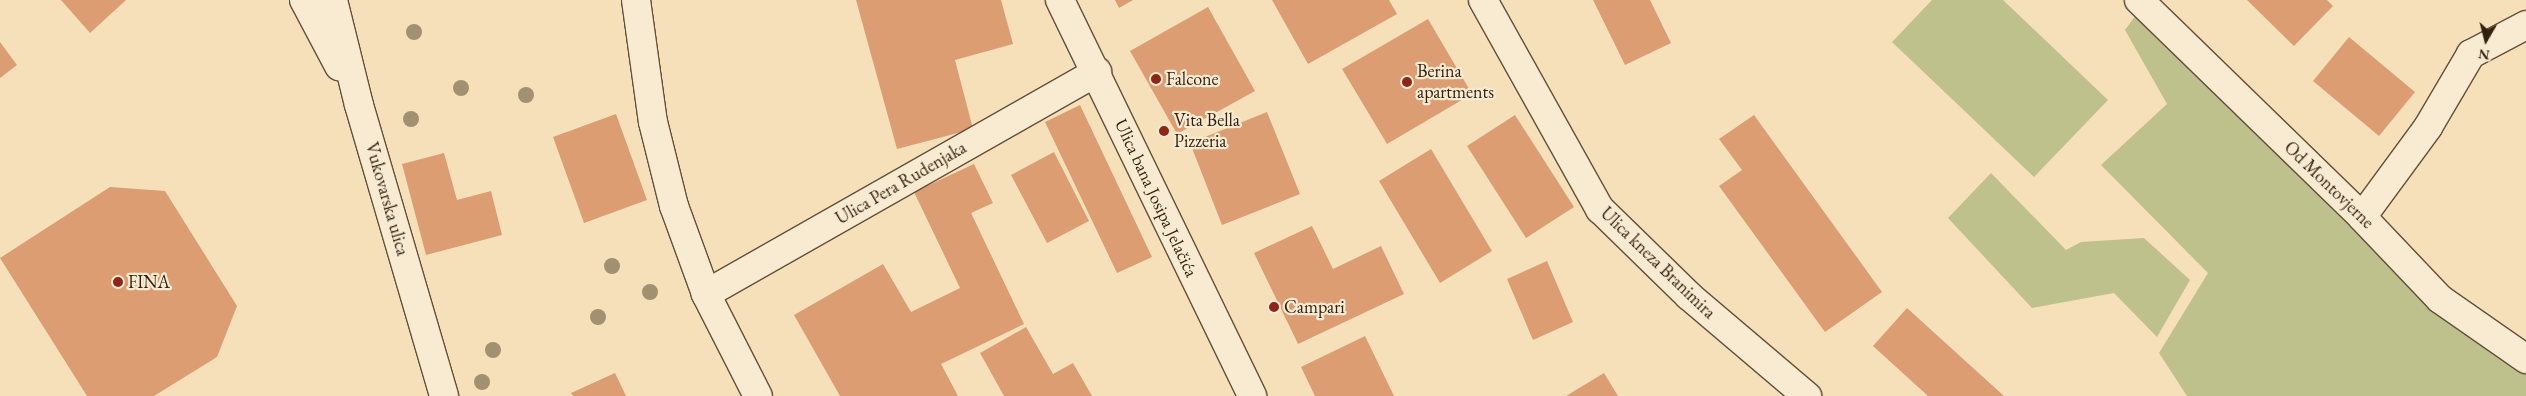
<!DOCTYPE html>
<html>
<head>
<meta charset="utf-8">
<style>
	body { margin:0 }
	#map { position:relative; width:2526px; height:396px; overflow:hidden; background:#f5e0ba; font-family:"EB Garamond",serif }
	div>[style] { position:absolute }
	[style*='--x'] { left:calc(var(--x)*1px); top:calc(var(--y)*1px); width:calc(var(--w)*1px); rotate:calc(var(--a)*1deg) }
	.green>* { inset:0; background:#bfc18d }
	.building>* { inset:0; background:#dc9d73 }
	.roads { filter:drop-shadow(1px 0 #644f38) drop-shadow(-1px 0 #644f38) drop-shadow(0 1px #644f38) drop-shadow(0 -1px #644f38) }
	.street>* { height:28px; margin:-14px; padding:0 14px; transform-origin:14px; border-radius:14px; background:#f8ebd2 }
	.secondary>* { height:28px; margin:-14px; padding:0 14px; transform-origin:14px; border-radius:14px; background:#f8ebd2 }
	.trees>* { width:16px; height:16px; margin:-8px; border-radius:50%; background:#a19170 }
	.dots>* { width:14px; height:14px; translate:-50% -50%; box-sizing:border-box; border:2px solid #f8ebd2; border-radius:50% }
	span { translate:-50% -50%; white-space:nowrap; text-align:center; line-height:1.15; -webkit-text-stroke:4.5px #f8ebd2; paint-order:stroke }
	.poi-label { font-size:18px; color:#331f0d }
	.left { translate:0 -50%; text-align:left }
	.street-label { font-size:18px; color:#331f0d }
	.north { position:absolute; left:2461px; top:15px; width:50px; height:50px; -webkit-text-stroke:4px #f8ebd2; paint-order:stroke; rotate:188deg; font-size:14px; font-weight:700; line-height:20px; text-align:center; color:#331f0d }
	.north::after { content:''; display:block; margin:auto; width:18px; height:22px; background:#331f0d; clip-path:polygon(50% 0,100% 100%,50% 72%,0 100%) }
</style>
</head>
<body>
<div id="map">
	<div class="green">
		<div style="clip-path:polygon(1932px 0,2003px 0,2108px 100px,2034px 177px,1892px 42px)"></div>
		<div style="clip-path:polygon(2144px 4px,2362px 217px,2526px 356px,2526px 396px,2187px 396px,2159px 353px,2208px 273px,2101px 165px,2167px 104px,2125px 30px)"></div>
		<div style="clip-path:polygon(1991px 173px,2066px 250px,2081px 242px,2144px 238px,2190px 280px,2157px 337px,2114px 293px,2032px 308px,1948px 218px)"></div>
	</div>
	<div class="building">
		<div style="clip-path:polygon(61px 0,126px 0,90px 33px)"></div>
		<div style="clip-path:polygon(856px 0,1001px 0,1013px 44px,955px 60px,973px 129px,897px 149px)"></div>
		<div style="clip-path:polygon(1115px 0,1133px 0,1119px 8px)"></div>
		<div style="clip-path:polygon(1272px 0,1389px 0,1397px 14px,1308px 64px)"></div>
		<div style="clip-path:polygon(1593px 0,1650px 0,1671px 43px,1625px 65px)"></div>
		<div style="clip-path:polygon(2247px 0,2327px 0,2333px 6px,2294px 46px)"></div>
		<div style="clip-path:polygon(1208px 7px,1255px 91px,1177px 134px,1130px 51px)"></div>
		<div style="clip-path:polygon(1428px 19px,1472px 94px,1387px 144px,1342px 69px)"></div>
		<div style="clip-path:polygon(2349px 37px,2415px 92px,2379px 136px,2313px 81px)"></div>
		<div style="clip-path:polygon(0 42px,17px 65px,0 78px)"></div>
		<div style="clip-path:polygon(1080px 105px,1152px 257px,1117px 273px,1045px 122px)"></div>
		<div style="clip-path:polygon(1267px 112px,1300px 194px,1222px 225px,1190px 143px)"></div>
		<div style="clip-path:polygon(616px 114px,647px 200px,584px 223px,553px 137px)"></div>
		<div style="clip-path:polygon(1515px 115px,1574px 207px,1526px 238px,1467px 146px)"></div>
		<div style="clip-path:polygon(1754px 115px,1882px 292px,1825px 332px,1719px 186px,1742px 170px,1719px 139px)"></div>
		<div style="clip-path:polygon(1431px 149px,1492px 251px,1440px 283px,1379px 181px)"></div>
		<div style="clip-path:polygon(1054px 152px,1089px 221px,1047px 243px,1011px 175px)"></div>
		<div style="clip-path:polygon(444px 153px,457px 200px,491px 191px,502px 235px,426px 255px,402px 164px)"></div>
		<div style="clip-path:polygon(974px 164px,993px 203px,971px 213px,1024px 324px,941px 364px,958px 396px,840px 396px,794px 315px,883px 264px,911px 312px,960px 288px,914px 192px)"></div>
		<div style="clip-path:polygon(110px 187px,165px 191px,237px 306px,217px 357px,154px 396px,87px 396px,0 258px)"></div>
		<div style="clip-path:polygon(1312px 226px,1333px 269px,1381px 246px,1404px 294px,1298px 344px,1254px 253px)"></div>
		<div style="clip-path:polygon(1547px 261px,1573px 322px,1533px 340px,1507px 279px)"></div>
		<div style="clip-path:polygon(1907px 308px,2004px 396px,1928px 396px,1873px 346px)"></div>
		<div style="clip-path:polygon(1026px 327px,1053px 374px,1073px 363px,1092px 396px,1004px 396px,980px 353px)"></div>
		<div style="clip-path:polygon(1365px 336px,1394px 396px,1315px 396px,1301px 367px)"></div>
		<div style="clip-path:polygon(615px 373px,626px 396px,573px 396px,571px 393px)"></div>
		<div style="clip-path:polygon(1604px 373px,1618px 396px,1566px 396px)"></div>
	</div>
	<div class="roads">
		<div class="street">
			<div style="--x:1060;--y:0;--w:440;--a:64.1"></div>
			<div style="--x:1483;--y:0;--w:240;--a:60.8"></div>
			<div style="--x:1600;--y:209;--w:124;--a:44.3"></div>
			<div style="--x:1689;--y:296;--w:155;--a:40.3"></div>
			<div style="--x:2139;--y:0;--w:311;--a:44.2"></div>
			<div style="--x:2362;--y:217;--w:113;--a:46.4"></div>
			<div style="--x:2440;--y:299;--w:105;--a:34.9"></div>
			<div style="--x:2362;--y:217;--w:112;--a:-53.7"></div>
			<div style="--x:2428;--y:127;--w:85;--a:-59.5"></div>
			<div style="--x:2471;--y:54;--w:62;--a:-27.8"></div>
			<div style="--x:706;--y:294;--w:450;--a:-29.6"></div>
		</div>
		<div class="secondary">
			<div style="--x:304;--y:0;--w:75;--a:62.1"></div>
			<div style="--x:333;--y:0;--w:108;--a:76.1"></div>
			<div style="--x:359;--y:105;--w:303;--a:73.7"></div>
			<div style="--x:636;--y:0;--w:123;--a:82.1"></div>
			<div style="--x:653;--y:122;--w:87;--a:76"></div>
			<div style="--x:674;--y:206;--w:94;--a:70"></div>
			<div style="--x:706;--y:294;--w:114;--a:63"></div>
		</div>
	</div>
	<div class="trees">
		<div style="left:414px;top:32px"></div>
		<div style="left:461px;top:88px"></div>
		<div style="left:526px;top:95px"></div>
		<div style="left:411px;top:119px"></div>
		<div style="left:612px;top:266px"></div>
		<div style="left:650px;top:292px"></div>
		<div style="left:598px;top:317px"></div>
		<div style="left:493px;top:350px"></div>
		<div style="left:482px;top:382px"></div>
	</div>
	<div class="dots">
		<div style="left:1156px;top:79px;background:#8f2418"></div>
		<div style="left:1407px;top:82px;background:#8f2418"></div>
		<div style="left:1164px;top:131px;background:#8f2418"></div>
		<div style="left:118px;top:282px;background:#8f2418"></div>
		<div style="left:1274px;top:307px;background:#8f2418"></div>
	</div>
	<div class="poi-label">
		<span class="left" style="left:1417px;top:82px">Berina<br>apartments</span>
		<span class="left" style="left:1166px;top:79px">Falcone</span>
		<span class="left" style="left:1174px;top:131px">Vita Bella<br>Pizzeria</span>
		<span class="left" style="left:128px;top:282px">FINA</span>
		<span class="left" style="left:1284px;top:307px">Campari</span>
	</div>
	<div class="street-label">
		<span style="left:901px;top:183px;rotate:-30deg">Ulica Pera Rudenjaka</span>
		<span style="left:2329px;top:185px;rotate:44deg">Od Montovjerne</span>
		<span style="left:1156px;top:198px;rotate:65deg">Ulica bana Josipa Jelačića</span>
		<span style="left:387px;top:199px;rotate:74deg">Vukovarska ulica</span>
		<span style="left:1658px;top:263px;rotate:44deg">Ulica kneza Branimira</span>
	</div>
	<div class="north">N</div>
</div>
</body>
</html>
